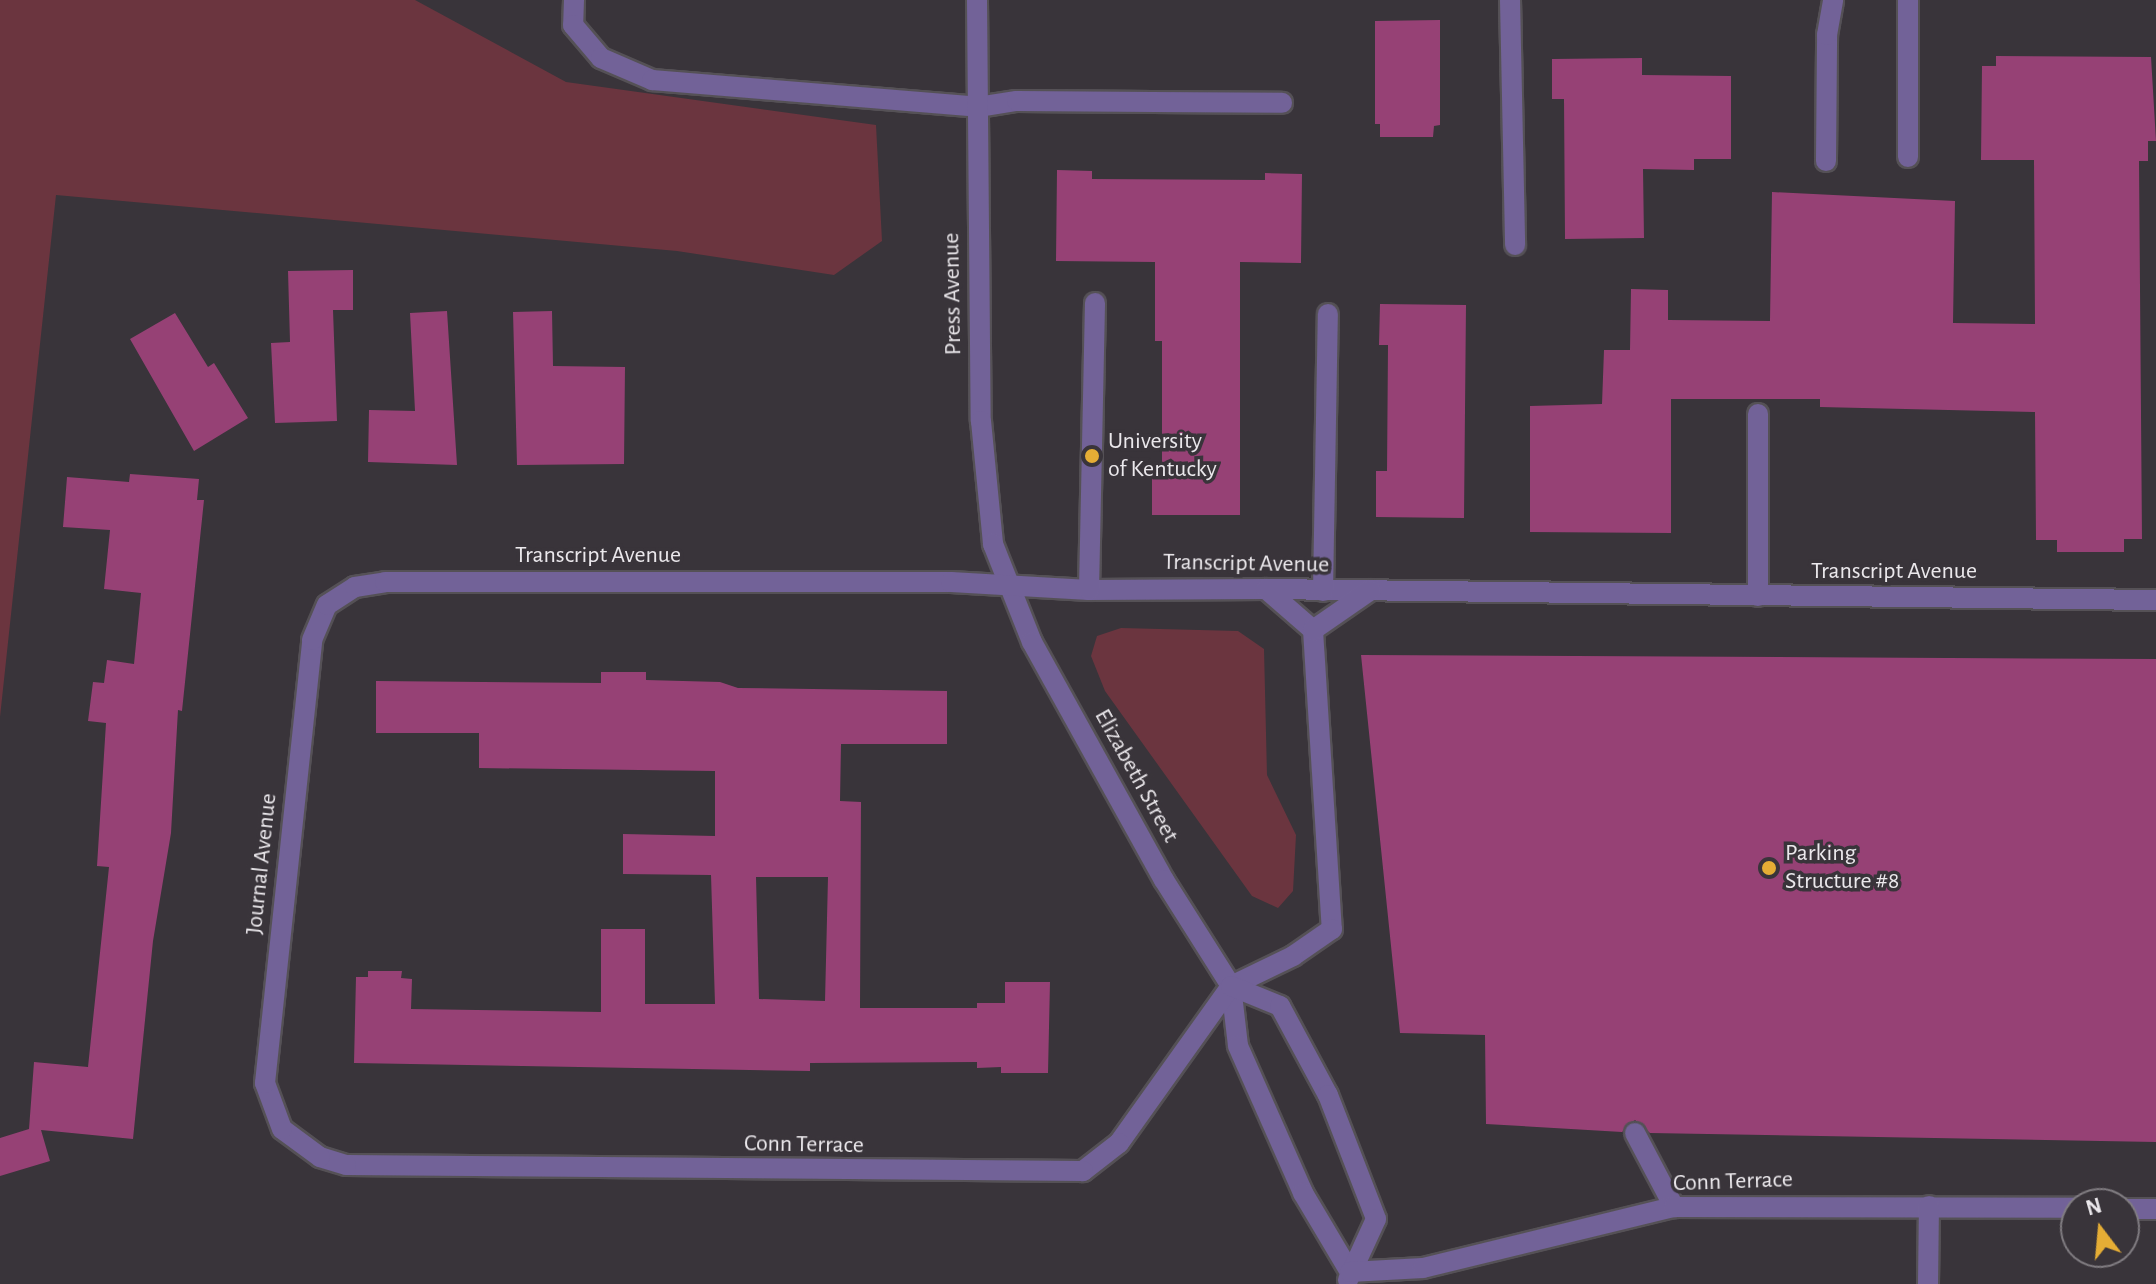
<!DOCTYPE html>
<html>
<head>
<meta charset="utf-8">
<style>
	body { margin:0 }
	#map { position:relative; width:2156px; height:1284px; overflow:hidden; background:#39343a; font-family:"Alegreya Sans",sans-serif }
	div>[style] { position:absolute }
	[style*='--x'] { left:calc(var(--x)*1px); top:calc(var(--y)*1px); width:calc(var(--w)*1px); rotate:calc(var(--a)*1deg) }
	.green>* { inset:0; background:#6b353f }
	.building>* { inset:0; background:#964175 }
	.roads { filter:drop-shadow(2px 0 #555156) drop-shadow(-2px 0 #555156) drop-shadow(0 2px #555156) drop-shadow(0 -2px #555156) }
	.minor>* { height:20px; margin:-10px; padding:0 10px; transform-origin:10px; border-radius:10px; background:#726298 }
	.dots>* { width:22px; height:22px; translate:-50% -50%; box-sizing:border-box; border:4px solid #39343a; border-radius:50% }
	span { translate:-50% -50%; white-space:nowrap; text-align:center; line-height:1.15; -webkit-text-stroke:7px #39343a; paint-order:stroke }
	.street-label { font-size:24px; color:#ebe8ec }
	.poi-label { font-size:24px; color:#ebe8ec }
	.left { translate:0 -50%; text-align:left }
	.north { position:absolute; left:2060px; top:1188px; width:80px; height:80px; box-sizing:border-box; background:#39343a; border:2px solid #807c81; border-radius:50%; rotate:344deg; font-size:22px; font-weight:700; line-height:32px; text-align:center; color:#ebe8ec }
	.north::after { content:''; display:block; margin:auto; width:28px; height:36px; background:#e5ad35; clip-path:polygon(50% 0,100% 100%,50% 72%,0 100%) }
</style>
</head>
<body>
<div id="map">
	<div class="green">
		<div style="clip-path:polygon(0 0,415px 0,566px 82px,876px 125px,882px 241px,834px 275px,677px 251px,56px 195px,0 717px)"></div>
		<div style="clip-path:polygon(1121px 628px,1238px 631px,1264px 649px,1267px 775px,1296px 835px,1293px 891px,1278px 908px,1252px 896px,1105px 691px,1091px 656px,1097px 636px)"></div>
	</div>
	<div class="building">
		<div style="clip-path:polygon(1440px 20px,1440px 125px,1434px 126px,1433px 137px,1380px 137px,1380px 124px,1375px 124px,1375px 21px)"></div>
		<div style="clip-path:polygon(1996px 56px,2151px 57px,2156px 141px,2148px 141px,2148px 161px,2139px 161px,2142px 539px,2124px 539px,2124px 552px,2057px 552px,2057px 540px,2036px 540px,2035px 412px,1820px 407px,1820px 399px,1671px 399px,1671px 533px,1530px 532px,1530px 406px,1602px 404px,1604px 350px,1630px 350px,1631px 289px,1668px 290px,1668px 320px,1770px 321px,1772px 192px,1955px 201px,1953px 323px,2035px 324px,2034px 160px,1981px 160px,1982px 66px,1996px 66px)"></div>
		<div style="clip-path:polygon(1642px 58px,1642px 75px,1731px 76px,1731px 159px,1694px 159px,1694px 170px,1643px 169px,1644px 238px,1565px 239px,1564px 99px,1552px 99px,1552px 59px)"></div>
		<div style="clip-path:polygon(1057px 170px,1092px 171px,1092px 179px,1265px 180px,1265px 173px,1302px 174px,1301px 263px,1240px 262px,1240px 515px,1152px 515px,1152px 473px,1162px 473px,1162px 341px,1155px 341px,1155px 262px,1056px 261px)"></div>
		<div style="clip-path:polygon(353px 270px,353px 310px,333px 310px,337px 421px,275px 423px,271px 343px,290px 342px,288px 271px)"></div>
		<div style="clip-path:polygon(1380px 304px,1466px 305px,1464px 518px,1376px 517px,1376px 471px,1387px 471px,1388px 345px,1379px 345px)"></div>
		<div style="clip-path:polygon(447px 311px,457px 465px,368px 462px,369px 410px,415px 411px,410px 313px)"></div>
		<div style="clip-path:polygon(552px 311px,553px 366px,625px 367px,624px 464px,517px 465px,513px 312px)"></div>
		<div style="clip-path:polygon(175px 313px,208px 367px,214px 363px,248px 418px,194px 451px,130px 339px)"></div>
		<div style="clip-path:polygon(130px 474px,199px 479px,197px 500px,204px 500px,182px 711px,178px 710px,171px 833px,153px 941px,133px 1139px,41px 1130px,50px 1161px,0 1176px,0 1138px,29px 1129px,34px 1062px,88px 1067px,109px 867px,97px 866px,106px 723px,88px 721px,93px 682px,104px 683px,107px 660px,134px 664px,141px 593px,104px 589px,110px 530px,63px 527px,67px 477px,129px 482px)"></div>
		<div style="clip-path:polygon(1361px 655px,2156px 659px,2156px 1142px,1650px 1133px,1635px 1120px,1622px 1132px,1486px 1124px,1485px 1035px,1400px 1033px)"></div>
		<div style="clip-path:polygon(evenodd,601px 672px,646px 672px,646px 680px,720px 682px,738px 688px,947px 691px,947px 744px,841px 744px,840px 801px,861px 802px,860px 1008px,977px 1008px,977px 1003px,1005px 1003px,1005px 982px,1050px 982px,1048px 1073px,1001px 1073px,1001px 1067px,977px 1068px,977px 1062px,810px 1063px,810px 1071px,354px 1063px,356px 977px,368px 977px,368px 971px,402px 971px,401px 978px,412px 979px,411px 1009px,601px 1012px,601px 929px,645px 929px,645px 1004px,715px 1004px,711px 875px,623px 874px,623px 834px,715px 836px,715px 771px,479px 768px,479px 733px,376px 733px,376px 681px,601px 683px,601px 672px,756px 877px,828px 877px,825px 1001px,759px 999px,756px 877px)"></div>
	</div>
	<div class="roads">
		<div class="minor">
			<div style="--x:574;--y:0;--w:25;--a:92"></div>
			<div style="--x:573;--y:25;--w:43;--a:49.7"></div>
			<div style="--x:601;--y:58;--w:56;--a:23.3"></div>
			<div style="--x:652;--y:80;--w:327;--a:4.7"></div>
			<div style="--x:978;--y:107;--w:39;--a:-9"></div>
			<div style="--x:1017;--y:101;--w:265;--a:0.4"></div>
			<div style="--x:977;--y:0;--w:421;--a:89.5"></div>
			<div style="--x:981;--y:421;--w:124;--a:84.4"></div>
			<div style="--x:993;--y:544;--w:105;--a:68.3"></div>
			<div style="--x:1032;--y:642;--w:272;--a:61"></div>
			<div style="--x:1164;--y:880;--w:125;--a:57.7"></div>
			<div style="--x:1231;--y:986;--w:60;--a:83.3"></div>
			<div style="--x:1238;--y:1046;--w:161;--a:66.1"></div>
			<div style="--x:1303;--y:1193;--w:92;--a:59.3"></div>
			<div style="--x:1510;--y:0;--w:245;--a:88.8"></div>
			<div style="--x:1908;--y:0;--w:157;--a:90"></div>
			<div style="--x:1826;--y:161;--w:126;--a:-89.5"></div>
			<div style="--x:1827;--y:35;--w:36;--a:-80"></div>
			<div style="--x:1758;--y:414;--w:182;--a:90"></div>
			<div style="--x:1266;--y:589;--w:62;--a:41.1"></div>
			<div style="--x:1313;--y:630;--w:300;--a:86.4"></div>
			<div style="--x:1332;--y:929;--w:47;--a:145.3"></div>
			<div style="--x:1293;--y:956;--w:69;--a:154.2"></div>
			<div style="--x:1231;--y:986;--w:193;--a:125.5"></div>
			<div style="--x:1119;--y:1143;--w:46;--a:142.1"></div>
			<div style="--x:1083;--y:1171;--w:737;--a:-179.53"></div>
			<div style="--x:346;--y:1165;--w:27;--a:-163"></div>
			<div style="--x:320;--y:1157;--w:47;--a:-143.6"></div>
			<div style="--x:282;--y:1129;--w:49;--a:-110.3"></div>
			<div style="--x:265;--y:1083;--w:445;--a:-83.9"></div>
			<div style="--x:312;--y:640;--w:38;--a:-67"></div>
			<div style="--x:327;--y:605;--w:33;--a:-33"></div>
			<div style="--x:355;--y:587;--w:30;--a:-9"></div>
			<div style="--x:385;--y:582;--w:566;--a:0"></div>
			<div style="--x:951;--y:582;--w:138;--a:3.3"></div>
			<div style="--x:1089;--y:590;--w:177;--a:-0.3"></div>
			<div style="--x:1266;--y:589;--w:890;--a:0.71"></div>
			<div style="--x:1089;--y:590;--w:287;--a:-88.8"></div>
			<div style="--x:1323;--y:591;--w:277;--a:-89"></div>
			<div style="--x:1313;--y:630;--w:70;--a:-34.6"></div>
			<div style="--x:1231;--y:986;--w:53;--a:22.2"></div>
			<div style="--x:1280;--y:1006;--w:101;--a:61.7"></div>
			<div style="--x:1328;--y:1095;--w:133;--a:68.8"></div>
			<div style="--x:1376;--y:1219;--w:67;--a:114.7"></div>
			<div style="--x:1635;--y:1133;--w:84;--a:62.2"></div>
			<div style="--x:2124;--y:1209;--w:32;--a:0"></div>
			<div style="--x:1350;--y:1272;--w:73;--a:-3.1"></div>
			<div style="--x:1423;--y:1268;--w:258;--a:-13.7"></div>
			<div style="--x:1674;--y:1207;--w:402;--a:0.1"></div>
			<div style="--x:1928;--y:1284;--w:78;--a:-89.3"></div>
		</div>
	</div>
	<div class="dots">
		<div style="left:1092px;top:456px;background:#e5ad35"></div>
		<div style="left:1769px;top:868px;background:#e5ad35"></div>
	</div>
	<div class="street-label">
		<span style="left:953px;top:294px;rotate:-91deg">Press Avenue</span>
		<span style="left:598px;top:556px">Transcript Avenue</span>
		<span style="left:1246px;top:564px;rotate:1deg">Transcript Avenue</span>
		<span style="left:1894px;top:572px">Transcript Avenue</span>
		<span style="left:1136px;top:776px;rotate:61deg">Elizabeth Street</span>
		<span style="left:262px;top:864px;rotate:-84deg">Journal Avenue</span>
		<span style="left:804px;top:1145px;rotate:1deg">Conn Terrace</span>
		<span style="left:1733px;top:1182px;rotate:-2deg">Conn Terrace</span>
	</div>
	<div class="poi-label">
		<span class="left" style="left:1108px;top:456px">University<br>of Kentucky</span>
		<span class="left" style="left:1785px;top:868px">Parking<br>Structure #8</span>
	</div>
	<div class="north">N</div>
</div>
</body>
</html>
